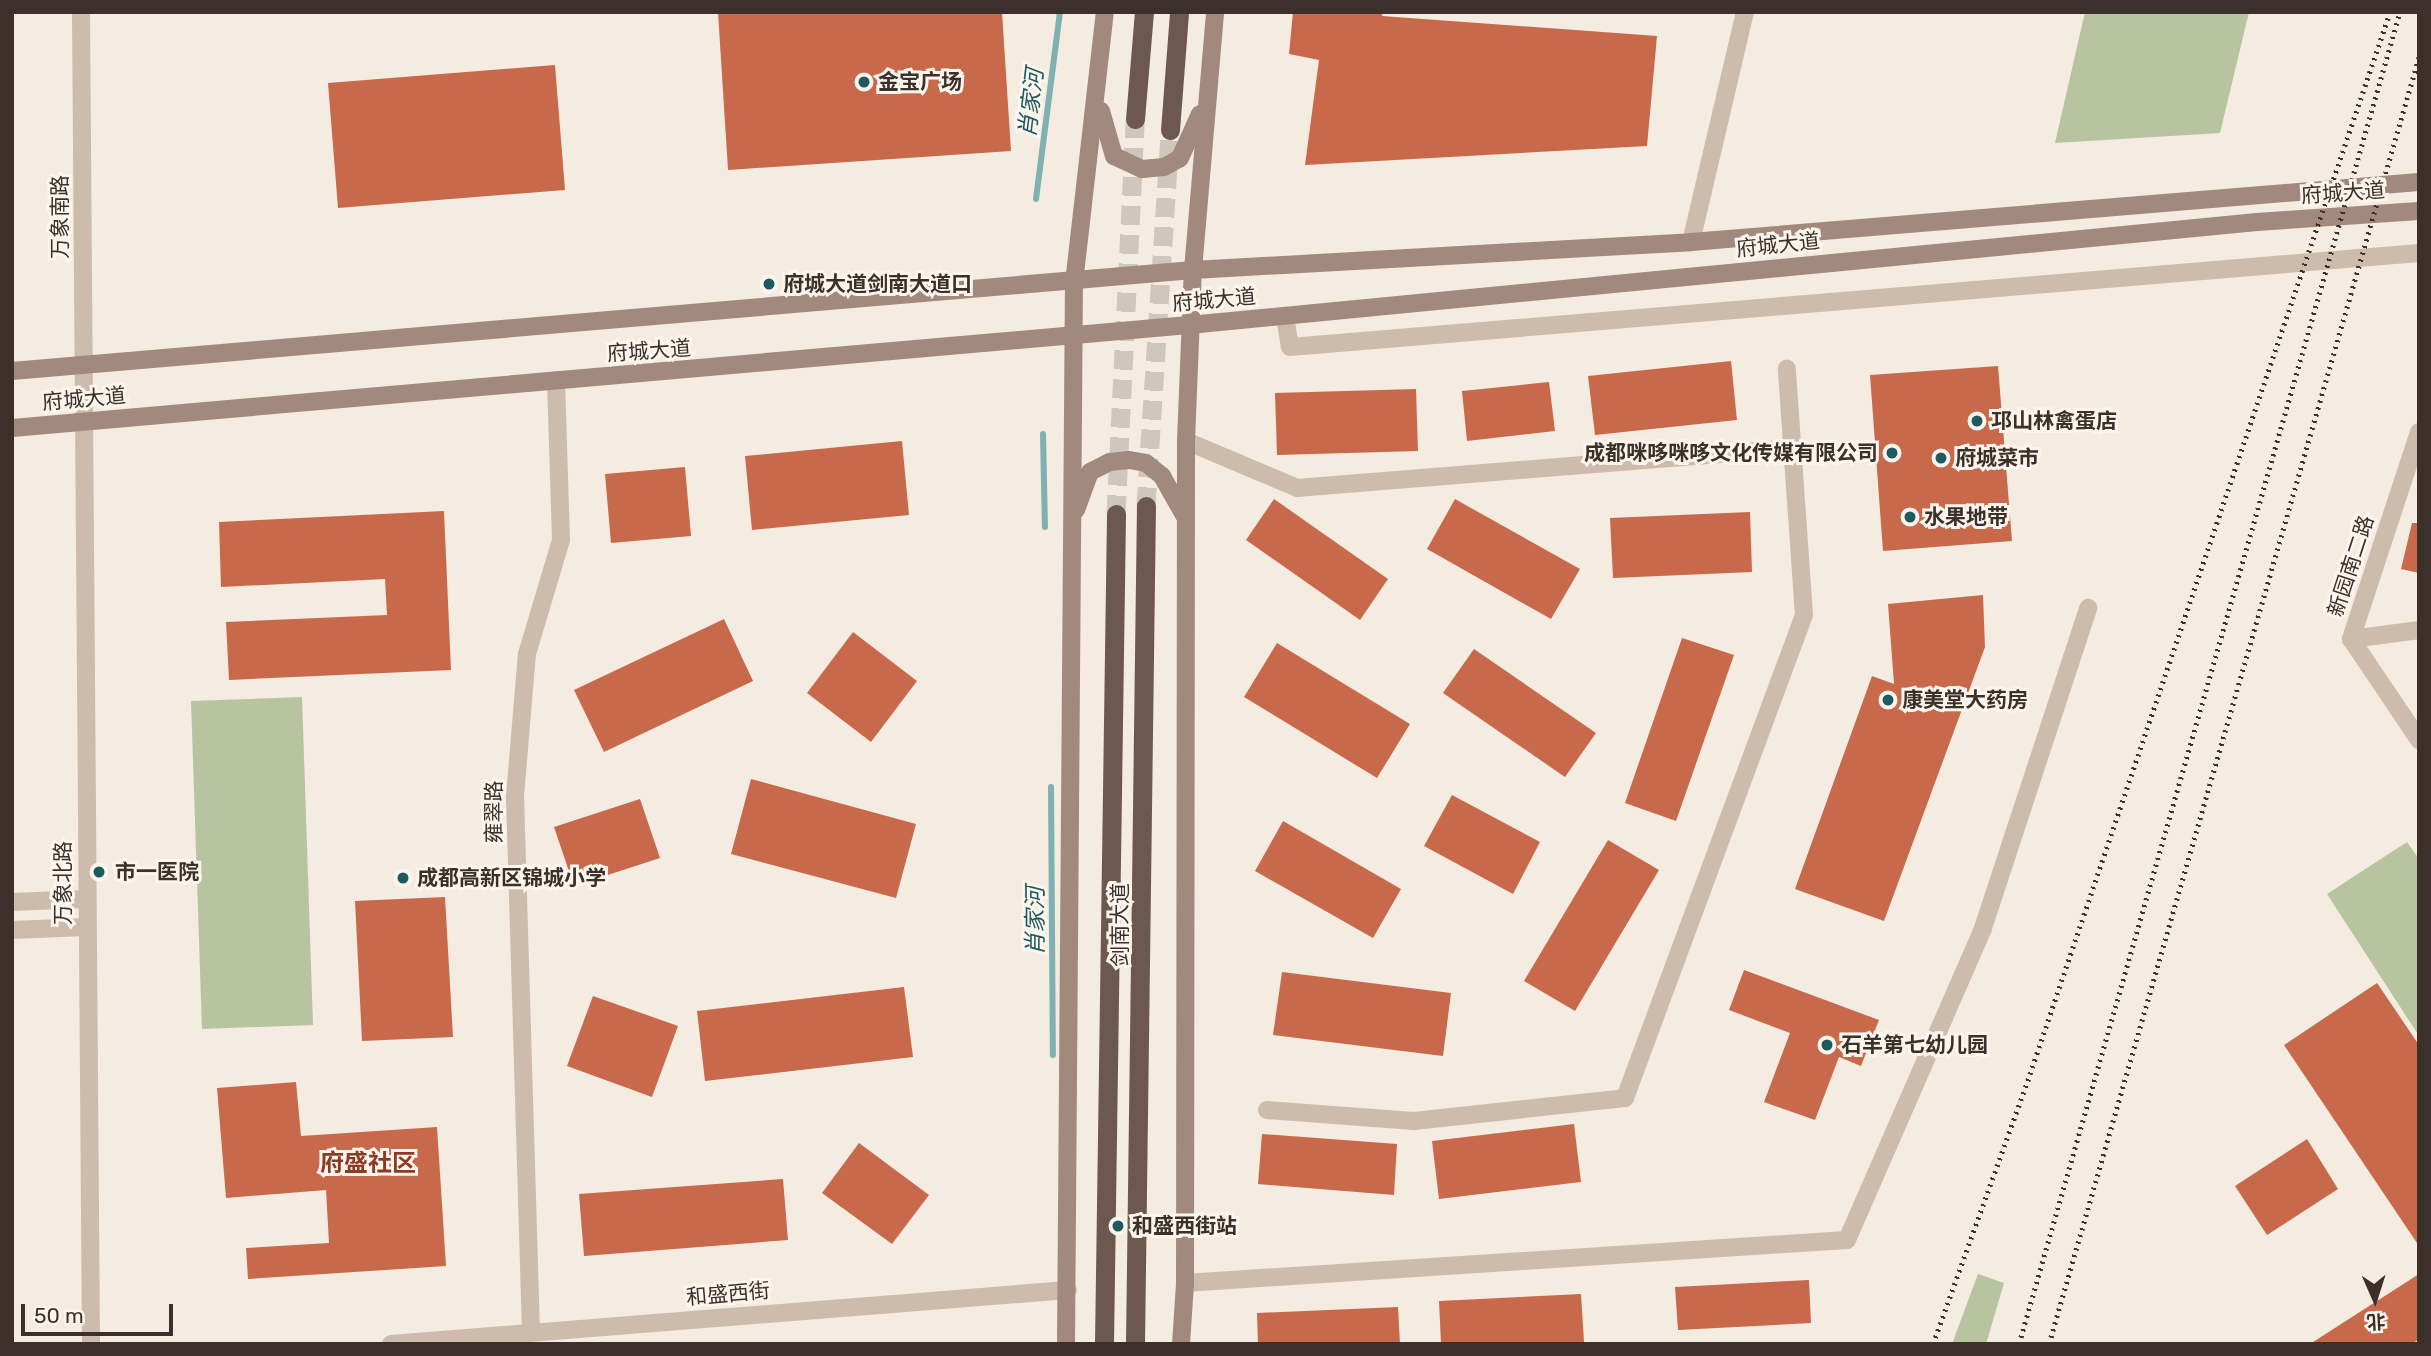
<!DOCTYPE html>
<html>
<head>
<meta charset="utf-8">
<style>
	body { margin:0 }
	#map { position:relative; width:2431px; height:1356px; overflow:hidden; background:#f4ebe1; font-family:Rubik,"Noto Sans SC",sans-serif }
	div>[style] { position:absolute }
	[style*='--x'] { left:calc(var(--x)*1px); top:calc(var(--y)*1px); width:calc(var(--w)*1px); rotate:calc(var(--a)*1deg) }
	.green>* { inset:0; background:#b8c4a0 }
	.stream>* { height:6px; margin:-3px; padding:0 3px; transform-origin:3px; border-radius:3px; background:#7fb0b2 }
	.building>* { inset:0; background:#c8694b }
	.trunk-tunnel>* { height:19px; margin-top:-9.5px; transform-origin:0; background:repeating-linear-gradient(90deg,#cfc6bd 0 19px,transparent 0 29px) }
	.minor>* { height:18px; margin:-9px; padding:0 9px; transform-origin:9px; border-radius:9px; background:#cdbbac }
	.tertiary>* { height:18px; margin:-9px; padding:0 9px; transform-origin:9px; border-radius:9px; background:#cdbbac }
	.secondary>* { height:18px; margin:-9px; padding:0 9px; transform-origin:9px; border-radius:9px; background:#a18a7d }
	.trunk>* { height:19px; margin:-9.5px; padding:0 9.5px; transform-origin:9.5px; border-radius:9.5px; background:#6c584f }
	.rail>* { height:5px; margin-top:-2.5px; transform-origin:0; background:repeating-linear-gradient(90deg,#3b302b 0 2px,transparent 0 7px) }
	.dots>* { width:19px; height:19px; translate:-50% -50%; box-sizing:border-box; border:4px solid #fbf5ee; border-radius:50% }
	span { translate:-50% -50%; white-space:nowrap; text-align:center; line-height:1.15; -webkit-text-stroke:6px #fbf5ee; paint-order:stroke }
	.poi-label { font-size:21px; color:#3b302b; font-weight:700 }
	.left { translate:0 -50%; text-align:left }
	.right { translate:-100% -50%; text-align:right }
	.street-label { font-size:21px; color:#3b302b }
	.water-label { font-size:23px; color:#1f5a5e; font-style:italic }
	.quarter-label { font-size:24px; color:#8c3b22; font-weight:700 }
	.frame { position:absolute; inset:0; border:14px solid #3b302b; pointer-events:none }
	.north { position:absolute; left:2340px; top:1265px; width:70px; height:70px; -webkit-text-stroke:5px #fbf5ee; paint-order:stroke; rotate:177deg; font-size:19px; font-weight:700; line-height:28px; text-align:center; color:#3b302b }
	.north::after { content:''; display:block; margin:auto; width:24px; height:32px; background:#3b302b; clip-path:polygon(50% 0,100% 100%,50% 72%,0 100%) }
	.scale { position:absolute; left:21px; top:1304px; width:152px; height:32px; box-sizing:border-box; border:4px solid #3b302b; border-top:0; padding-left:9px; font-size:21px; line-height:24px; white-space:nowrap; color:#3b302b; -webkit-text-stroke:5px #fbf5ee; paint-order:stroke }
</style>
</head>
<body>
<div id="map">
	<div class="green">
		<div style="clip-path:polygon(2085px 12px,2249px 12px,2220px 133px,2055px 143px)"></div>
		<div style="clip-path:polygon(302px 697px,313px 1025px,202px 1029px,191px 701px)"></div>
		<div style="clip-path:polygon(2407px 842px,2419px 859px,2419px 1036px,2327px 894px)"></div>
		<div style="clip-path:polygon(1978px 1274px,2004px 1283px,1986px 1344px,1952px 1344px)"></div>
	</div>
	<div class="stream">
		<div style="--x:1036;--y:199;--w:189;--a:-82.7"></div>
		<div style="--x:1043;--y:434;--w:93;--a:88.8"></div>
		<div style="--x:1051;--y:787;--w:268;--a:89.6"></div>
	</div>
	<div class="building">
		<div style="clip-path:polygon(718px 12px,1002px 12px,1011px 151px,728px 170px)"></div>
		<div style="clip-path:polygon(1293px 12px,1383px 12px,1382px 16px,1657px 36px,1647px 146px,1305px 165px,1319px 60px,1289px 54px)"></div>
		<div style="clip-path:polygon(555px 65px,565px 190px,338px 208px,328px 83px)"></div>
		<div style="clip-path:polygon(1731px 361px,1737px 420px,1595px 435px,1588px 376px)"></div>
		<div style="clip-path:polygon(1998px 366px,2012px 541px,1883px 551px,1870px 375px)"></div>
		<div style="clip-path:polygon(1549px 382px,1555px 431px,1467px 441px,1462px 391px)"></div>
		<div style="clip-path:polygon(1416px 389px,1418px 451px,1277px 455px,1275px 393px)"></div>
		<div style="clip-path:polygon(902px 441px,909px 515px,752px 530px,745px 456px)"></div>
		<div style="clip-path:polygon(685px 467px,691px 536px,611px 543px,605px 474px)"></div>
		<div style="clip-path:polygon(1274px 499px,1388px 579px,1360px 620px,1246px 540px)"></div>
		<div style="clip-path:polygon(1455px 499px,1580px 569px,1551px 619px,1427px 549px)"></div>
		<div style="clip-path:polygon(444px 511px,451px 670px,229px 680px,226px 622px,387px 615px,385px 579px,221px 587px,219px 522px)"></div>
		<div style="clip-path:polygon(1750px 512px,1752px 572px,1613px 578px,1610px 518px)"></div>
		<div style="clip-path:polygon(2412px 523px,2419px 523px,2419px 573px,2401px 569px)"></div>
		<div style="clip-path:polygon(1983px 595px,1985px 647px,1884px 921px,1795px 889px,1872px 676px,1894px 684px,1888px 604px)"></div>
		<div style="clip-path:polygon(724px 619px,753px 681px,604px 752px,574px 690px)"></div>
		<div style="clip-path:polygon(853px 632px,917px 681px,871px 742px,807px 693px)"></div>
		<div style="clip-path:polygon(1682px 638px,1734px 655px,1676px 821px,1625px 803px)"></div>
		<div style="clip-path:polygon(1277px 643px,1410px 724px,1377px 778px,1244px 697px)"></div>
		<div style="clip-path:polygon(1474px 649px,1596px 733px,1565px 777px,1443px 693px)"></div>
		<div style="clip-path:polygon(751px 779px,916px 824px,896px 898px,731px 854px)"></div>
		<div style="clip-path:polygon(1452px 795px,1540px 842px,1513px 894px,1424px 846px)"></div>
		<div style="clip-path:polygon(640px 799px,660px 858px,574px 886px,554px 827px)"></div>
		<div style="clip-path:polygon(1283px 821px,1401px 889px,1373px 938px,1255px 871px)"></div>
		<div style="clip-path:polygon(1608px 840px,1659px 870px,1575px 1011px,1524px 981px)"></div>
		<div style="clip-path:polygon(445px 897px,453px 1037px,362px 1041px,355px 901px)"></div>
		<div style="clip-path:polygon(1744px 970px,1879px 1020px,1861px 1066px,1839px 1057px,1815px 1120px,1764px 1102px,1790px 1033px,1729px 1010px)"></div>
		<div style="clip-path:polygon(1282px 972px,1451px 993px,1443px 1056px,1273px 1035px)"></div>
		<div style="clip-path:polygon(2377px 983px,2419px 1045px,2419px 1246px,2284px 1045px)"></div>
		<div style="clip-path:polygon(904px 987px,913px 1057px,705px 1081px,697px 1011px)"></div>
		<div style="clip-path:polygon(593px 996px,678px 1026px,652px 1097px,567px 1066px)"></div>
		<div style="clip-path:polygon(296px 1082px,301px 1136px,437px 1127px,446px 1266px,248px 1279px,246px 1248px,329px 1243px,326px 1190px,226px 1198px,217px 1088px)"></div>
		<div style="clip-path:polygon(1574px 1124px,1581px 1182px,1439px 1199px,1432px 1141px)"></div>
		<div style="clip-path:polygon(1262px 1134px,1397px 1144px,1394px 1195px,1258px 1184px)"></div>
		<div style="clip-path:polygon(2307px 1139px,2338px 1189px,2267px 1235px,2235px 1186px)"></div>
		<div style="clip-path:polygon(859px 1143px,929px 1195px,892px 1244px,822px 1193px)"></div>
		<div style="clip-path:polygon(783px 1179px,788px 1240px,584px 1256px,579px 1194px)"></div>
		<div style="clip-path:polygon(2419px 1274px,2419px 1339px,2412px 1344px,2310px 1344px)"></div>
		<div style="clip-path:polygon(1809px 1280px,1811px 1323px,1678px 1330px,1675px 1287px)"></div>
		<div style="clip-path:polygon(1581px 1294px,1584px 1342px,1441px 1344px,1439px 1301px)"></div>
		<div style="clip-path:polygon(1398px 1307px,1400px 1344px,1258px 1344px,1257px 1313px)"></div>
	</div>
	<div class="trunk-tunnel">
		<div style="--x:1146;--y:506;--w:377;--a:-86.3"></div>
		<div style="--x:1116;--y:514;--w:395;--a:-87.2"></div>
	</div>
	<div class="minor">
		<div style="--x:1285;--y:316;--w:31;--a:81"></div>
		<div style="--x:1290;--y:347;--w:1133;--a:-4.76"></div>
		<div style="--x:1186;--y:441;--w:121;--a:22.9"></div>
		<div style="--x:1297;--y:488;--w:497;--a:-4.6"></div>
		<div style="--x:2351;--y:639;--w:69;--a:-7.5"></div>
		<div style="--x:12;--y:902;--w:74;--a:-2.3"></div>
		<div style="--x:12;--y:930;--w:74;--a:-2.3"></div>
		<div style="--x:1267;--y:1110;--w:147;--a:4.3"></div>
		<div style="--x:1414;--y:1121;--w:212;--a:-6.2"></div>
		<div style="--x:1625;--y:1098;--w:515;--a:-69.67"></div>
		<div style="--x:1804;--y:615;--w:247;--a:-94"></div>
		<div style="--x:1185;--y:1283;--w:663;--a:-3.72"></div>
		<div style="--x:1847;--y:1240;--w:340;--a:-66.4"></div>
		<div style="--x:1983;--y:928;--w:337;--a:-71.8"></div>
	</div>
	<div class="tertiary">
		<div style="--x:81;--y:12;--w:1332;--a:89.57"></div>
		<div style="--x:1691;--y:242;--w:236;--a:-76.8"></div>
		<div style="--x:2419;--y:432;--w:218;--a:108.2"></div>
		<div style="--x:2351;--y:639;--w:122;--a:56"></div>
		<div style="--x:531;--y:1332;--w:536;--a:-91.71"></div>
		<div style="--x:515;--y:796;--w:143;--a:-85.2"></div>
		<div style="--x:527;--y:654;--w:119;--a:-73.4"></div>
		<div style="--x:561;--y:540;--w:160;--a:-91.8"></div>
		<div style="--x:391;--y:1344;--w:679;--a:-4.56"></div>
	</div>
	<div class="secondary">
		<div style="--x:1101;--y:111;--w:47;--a:73.9"></div>
		<div style="--x:1114;--y:156;--w:31;--a:25"></div>
		<div style="--x:1142;--y:169;--w:22;--a:-5"></div>
		<div style="--x:1164;--y:167;--w:18;--a:-29"></div>
		<div style="--x:1180;--y:158;--w:48;--a:-65.6"></div>
		<div style="--x:12;--y:371;--w:1185;--a:-4.89"></div>
		<div style="--x:1193;--y:270;--w:499;--a:-3.2"></div>
		<div style="--x:1691;--y:242;--w:730;--a:-4.71"></div>
		<div style="--x:12;--y:428;--w:1181;--a:-5"></div>
		<div style="--x:1189;--y:325;--w:1073;--a:-5.51"></div>
		<div style="--x:2257;--y:222;--w:162;--a:-3.9"></div>
		<div style="--x:1076;--y:510;--w:40;--a:-69.8"></div>
		<div style="--x:1090;--y:472;--w:22;--a:-27"></div>
		<div style="--x:1110;--y:462;--w:19;--a:-6"></div>
		<div style="--x:1129;--y:460;--w:17;--a:10"></div>
		<div style="--x:1146;--y:463;--w:21;--a:39"></div>
		<div style="--x:1162;--y:476;--w:45;--a:60.6"></div>
		<div style="--x:1066;--y:1344;--w:1061;--a:-89.57"></div>
		<div style="--x:1074;--y:283;--w:273;--a:-83.5"></div>
		<div style="--x:1181;--y:1344;--w:61;--a:-86.2"></div>
		<div style="--x:1185;--y:1283;--w:842;--a:-89.93"></div>
		<div style="--x:1186;--y:441;--w:171;--a:-87.7"></div>
		<div style="--x:1193;--y:270;--w:259;--a:-85.1"></div>
	</div>
	<div class="trunk">
		<div style="--x:1135;--y:119;--w:107;--a:-85.2"></div>
		<div style="--x:1170;--y:130;--w:118;--a:-85.6"></div>
		<div style="--x:1104;--y:1344;--w:830;--a:-89.17"></div>
		<div style="--x:1135;--y:1344;--w:838;--a:-89.25"></div>
	</div>
	<div class="rail">
		<div style="--x:1933;--y:1344;--w:287;--a:-70.2"></div>
		<div style="--x:2030;--y:1074;--w:1121;--a:-71.27"></div>
		<div style="--x:2019;--y:1344;--w:1385;--a:-74.04"></div>
		<div style="--x:2049;--y:1344;--w:1339;--a:-73.96"></div>
	</div>
	<div class="dots">
		<div style="left:864px;top:82px;background:#1f5a5e"></div>
		<div style="left:769px;top:284px;background:#1f5a5e"></div>
		<div style="left:1977px;top:421px;background:#1f5a5e"></div>
		<div style="left:1892px;top:453px;background:#1f5a5e"></div>
		<div style="left:1941px;top:458px;background:#1f5a5e"></div>
		<div style="left:1910px;top:517px;background:#1f5a5e"></div>
		<div style="left:1888px;top:700px;background:#1f5a5e"></div>
		<div style="left:99px;top:872px;background:#1f5a5e"></div>
		<div style="left:403px;top:878px;background:#1f5a5e"></div>
		<div style="left:1827px;top:1045px;background:#1f5a5e"></div>
		<div style="left:1118px;top:1226px;background:#1f5a5e"></div>
	</div>
	<div class="poi-label">
		<span class="left" style="left:878px;top:82px">金宝广场</span>
		<span class="left" style="left:783px;top:284px">府城大道剑南大道口</span>
		<span class="left" style="left:1991px;top:421px">邛山林禽蛋店</span>
		<span class="right" style="left:1878px;top:453px">成都咪哆咪哆文化传媒有限公司</span>
		<span class="left" style="left:1955px;top:458px">府城菜市</span>
		<span class="left" style="left:1924px;top:517px">水果地带</span>
		<span class="left" style="left:1902px;top:700px">康美堂大药房</span>
		<span class="left" style="left:115px;top:872px">市一医院</span>
		<span class="left" style="left:417px;top:878px">成都高新区锦城小学</span>
		<span class="left" style="left:1841px;top:1045px">石羊第七幼儿园</span>
		<span class="left" style="left:1132px;top:1226px">和盛西街站</span>
	</div>
	<div class="street-label">
		<span style="left:2343px;top:193px;rotate:-4deg">府城大道</span>
		<span style="left:60px;top:217px;rotate:-90deg">万象南路</span>
		<span style="left:1778px;top:245px;rotate:-6deg">府城大道</span>
		<span style="left:1214px;top:300px;rotate:-5deg">府城大道</span>
		<span style="left:649px;top:351px;rotate:-4deg">府城大道</span>
		<span style="left:84px;top:399px;rotate:-5deg">府城大道</span>
		<span style="left:2351px;top:566px;rotate:-72deg">新园南二路</span>
		<span style="left:494px;top:812px;rotate:-90deg">雍翠路</span>
		<span style="left:63px;top:883px;rotate:-90deg">万象北路</span>
		<span style="left:1120px;top:925px;rotate:-90deg">剑南大道</span>
		<span style="left:728px;top:1294px;rotate:-5deg">和盛西街</span>
	</div>
	<div class="water-label">
		<span style="left:1031px;top:103px;rotate:-83deg">肖家河</span>
		<span style="left:1035px;top:921px;rotate:-90deg">肖家河</span>
	</div>
	<div class="quarter-label">
		<span style="left:368px;top:1164px">府盛社区</span>
	</div>
	<div class="frame"></div>
	<div class="north">北</div>
	<div class="scale">50 m</div>
</div>
</body>
</html>
